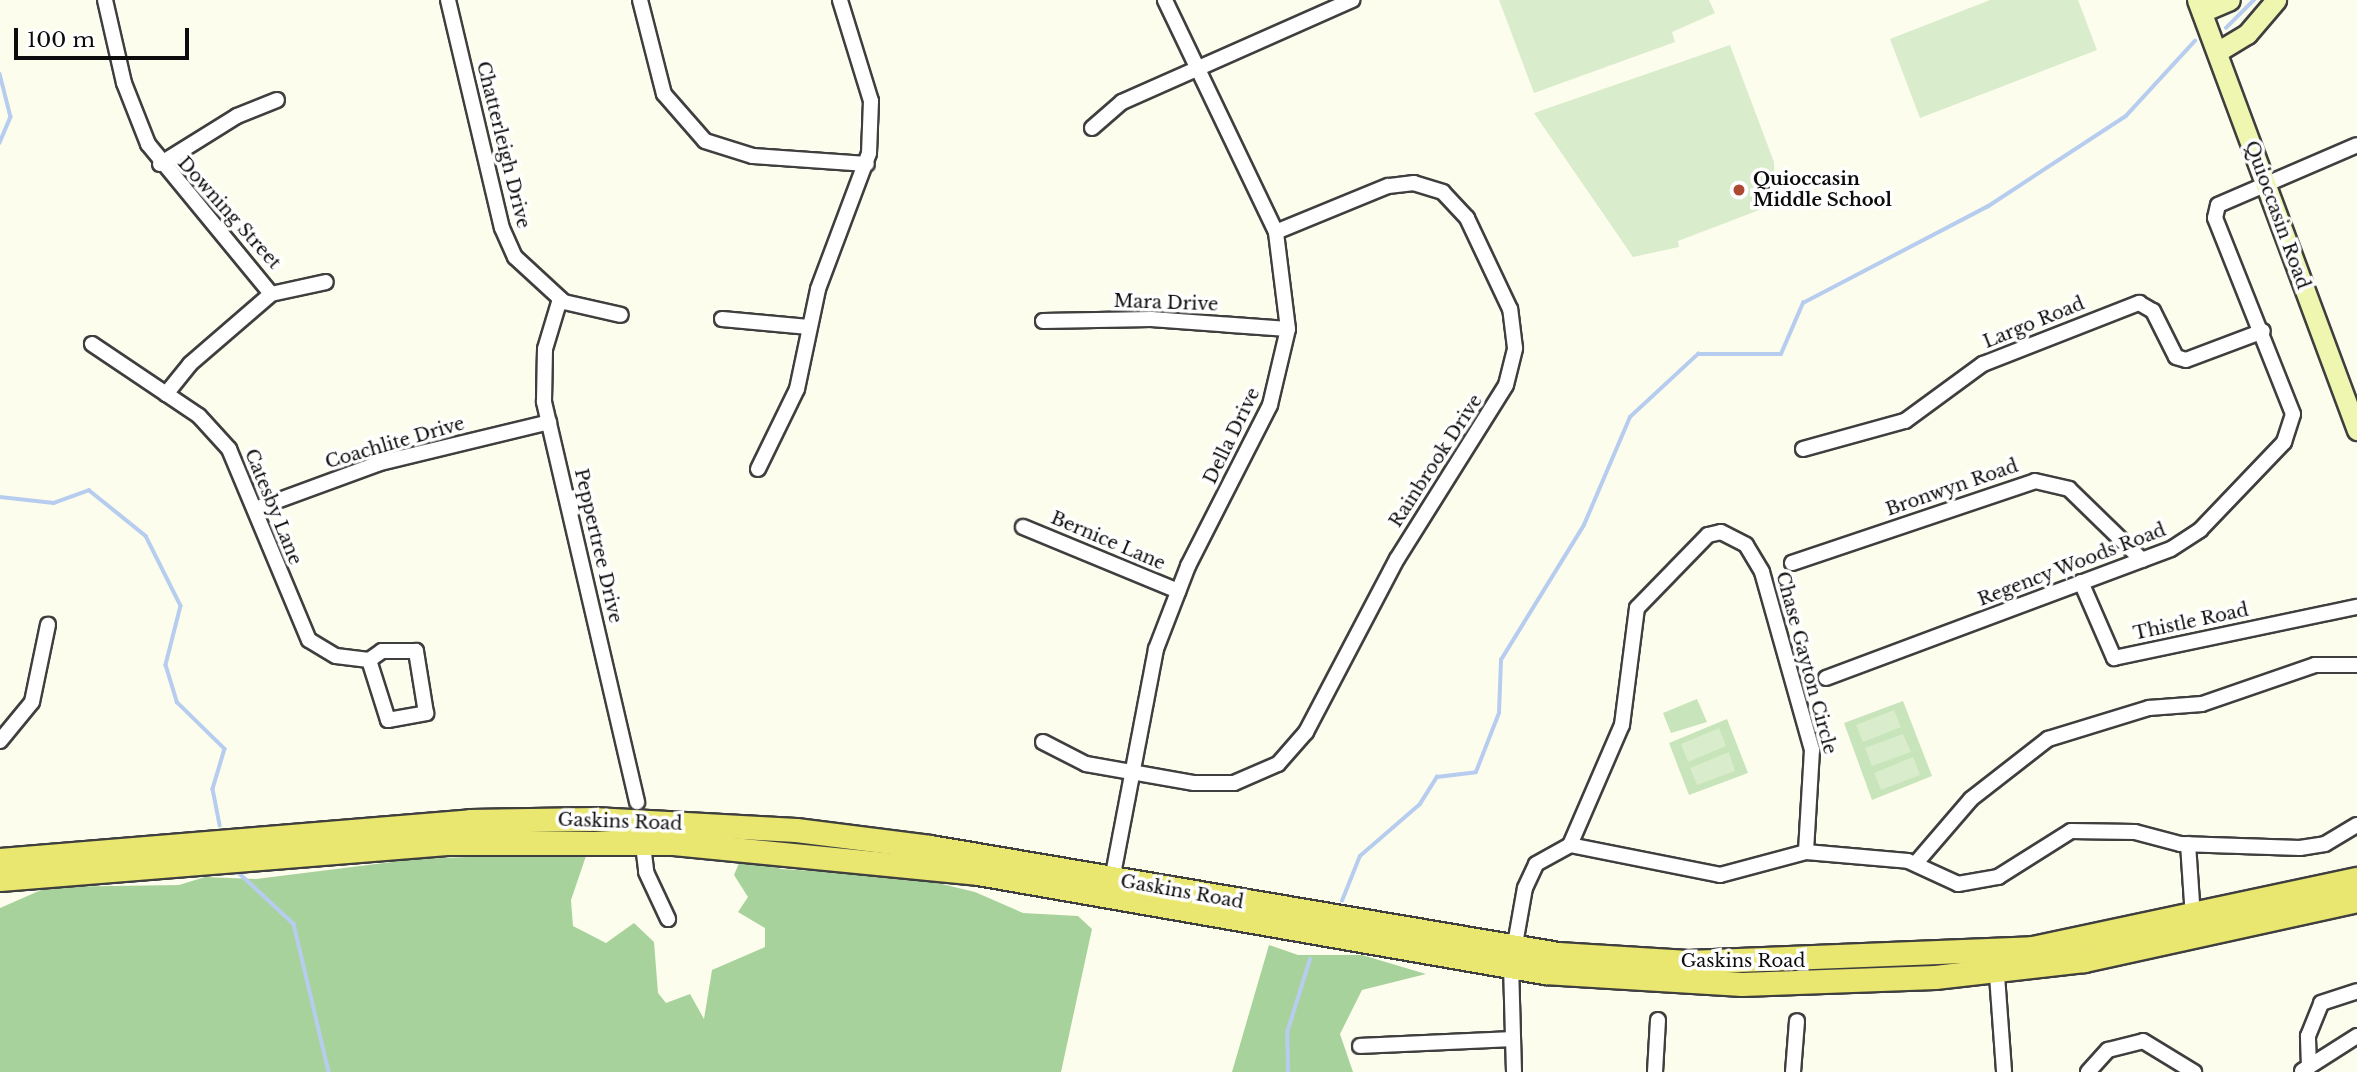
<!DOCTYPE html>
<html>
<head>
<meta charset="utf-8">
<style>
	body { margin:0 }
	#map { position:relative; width:2357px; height:1072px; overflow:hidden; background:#fdfded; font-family:"Libre Baskerville",serif }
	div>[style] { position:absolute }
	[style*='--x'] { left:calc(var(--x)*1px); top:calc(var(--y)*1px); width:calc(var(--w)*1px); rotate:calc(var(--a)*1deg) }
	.green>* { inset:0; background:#c7e4ba }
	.forest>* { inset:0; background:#a8d29b }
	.pitch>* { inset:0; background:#d9eccb }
	.stream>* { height:3.5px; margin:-1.75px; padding:0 1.75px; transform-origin:1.75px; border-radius:1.75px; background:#b7cdef }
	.roads { filter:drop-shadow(2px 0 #3f3f3f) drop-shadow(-2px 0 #3f3f3f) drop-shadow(0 2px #3f3f3f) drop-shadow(0 -2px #3f3f3f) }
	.street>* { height:14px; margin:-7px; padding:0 7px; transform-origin:7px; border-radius:7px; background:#fff }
	.secondary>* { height:19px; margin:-9.5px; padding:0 9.5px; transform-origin:9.5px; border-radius:9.5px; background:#eef6af }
	.primary>* { height:23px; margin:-11.5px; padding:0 11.5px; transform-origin:11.5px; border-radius:11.5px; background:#e9e770 }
	.dots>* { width:19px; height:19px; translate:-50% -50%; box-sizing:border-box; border:4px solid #fff; border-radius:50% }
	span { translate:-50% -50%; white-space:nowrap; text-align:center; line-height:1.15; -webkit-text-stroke:7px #fff; paint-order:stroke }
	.street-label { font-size:18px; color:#0c0c0c }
	.poi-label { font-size:18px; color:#0c0c0c; font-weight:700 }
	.left { translate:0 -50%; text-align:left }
	.scale { position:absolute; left:14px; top:28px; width:175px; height:32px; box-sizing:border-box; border:4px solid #0c0c0c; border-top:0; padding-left:9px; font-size:21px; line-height:24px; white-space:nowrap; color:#0c0c0c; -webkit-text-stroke:5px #fff; paint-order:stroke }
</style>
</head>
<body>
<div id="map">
	<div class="green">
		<div style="clip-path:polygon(1697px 699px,1707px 722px,1671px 733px,1663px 713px)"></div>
		<div style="clip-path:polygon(1903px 701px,1932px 776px,1872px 800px,1844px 723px)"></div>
		<div style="clip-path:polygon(1727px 719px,1748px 773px,1689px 795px,1669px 743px)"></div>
	</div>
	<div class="forest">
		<div style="clip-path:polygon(516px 855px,586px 856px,571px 900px,573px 926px,606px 943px,634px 923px,654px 942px,658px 993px,666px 1003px,690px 994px,704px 1019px,712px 970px,765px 947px,765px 928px,738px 912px,748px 897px,734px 875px,742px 856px,781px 869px,913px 877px,975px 892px,1023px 913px,1078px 916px,1092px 929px,1061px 1072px,0 1072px,0 908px,48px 887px,179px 885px,205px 877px,256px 879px,416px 859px)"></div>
		<div style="clip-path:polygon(1269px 945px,1298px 955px,1362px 955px,1426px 974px,1362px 990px,1340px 1034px,1353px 1072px,1232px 1072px)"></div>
	</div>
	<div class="pitch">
		<div style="clip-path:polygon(1499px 0,1709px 0,1715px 13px,1672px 32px,1675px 42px,1534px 93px)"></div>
		<div style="clip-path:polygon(1990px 0,2078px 0,2097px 50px,1920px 118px,1890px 39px)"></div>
		<div style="clip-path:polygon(1730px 45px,1774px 162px,1775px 204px,1678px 241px,1679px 247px,1633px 257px,1534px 113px)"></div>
		<div style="clip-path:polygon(1894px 710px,1901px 727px,1863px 742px,1856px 725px)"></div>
		<div style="clip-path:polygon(1719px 728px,1726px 746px,1688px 762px,1681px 744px)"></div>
		<div style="clip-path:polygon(1903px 734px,1911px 752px,1872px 766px,1865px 748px)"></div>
		<div style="clip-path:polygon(1729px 752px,1735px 771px,1697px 785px,1690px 768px)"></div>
		<div style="clip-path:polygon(1913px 757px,1920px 775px,1881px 790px,1874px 773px)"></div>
	</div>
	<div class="stream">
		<div style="--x:2226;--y:28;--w:40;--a:-45"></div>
		<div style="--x:0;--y:74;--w:44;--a:75.7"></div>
		<div style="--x:11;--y:117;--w:28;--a:113"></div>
		<div style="--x:0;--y:497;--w:54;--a:6.3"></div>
		<div style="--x:54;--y:503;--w:37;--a:-20"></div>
		<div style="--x:89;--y:490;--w:73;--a:38.9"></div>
		<div style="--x:146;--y:536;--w:78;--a:63.4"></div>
		<div style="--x:181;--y:606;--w:61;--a:104.3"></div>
		<div style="--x:166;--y:665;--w:39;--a:73"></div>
		<div style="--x:177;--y:702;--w:67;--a:44.4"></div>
		<div style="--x:225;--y:749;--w:42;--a:106.7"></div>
		<div style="--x:213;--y:789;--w:37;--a:79"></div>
		<div style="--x:238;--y:872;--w:76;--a:42.9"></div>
		<div style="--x:294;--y:924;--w:152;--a:76.7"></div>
		<div style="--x:1342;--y:901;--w:48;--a:-68.2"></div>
		<div style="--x:1360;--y:856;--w:79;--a:-40.9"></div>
		<div style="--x:1420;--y:804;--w:32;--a:-58"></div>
		<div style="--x:1437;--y:777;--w:39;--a:-7"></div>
		<div style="--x:1476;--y:772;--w:63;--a:-68.7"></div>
		<div style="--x:1499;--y:713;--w:53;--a:-87.8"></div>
		<div style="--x:1501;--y:660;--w:158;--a:-58.4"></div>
		<div style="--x:1584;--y:525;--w:117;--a:-66.9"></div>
		<div style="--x:1630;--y:417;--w:93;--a:-42.8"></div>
		<div style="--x:1698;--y:354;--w:83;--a:0"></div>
		<div style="--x:1781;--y:354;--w:56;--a:-66.7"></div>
		<div style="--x:1803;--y:303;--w:208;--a:-27.6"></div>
		<div style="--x:1987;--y:207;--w:166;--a:-33.2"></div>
		<div style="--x:2126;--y:116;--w:102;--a:-47.4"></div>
		<div style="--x:1288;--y:1072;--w:39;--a:-91"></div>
		<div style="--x:1287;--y:1033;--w:77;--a:-72.7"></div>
	</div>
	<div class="roads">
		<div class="street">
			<div style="--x:105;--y:0;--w:85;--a:77.1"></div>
			<div style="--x:124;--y:83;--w:66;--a:68.5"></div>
			<div style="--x:148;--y:144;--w:194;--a:50.6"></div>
			<div style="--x:448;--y:0;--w:234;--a:76.7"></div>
			<div style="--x:502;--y:228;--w:32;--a:66"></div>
			<div style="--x:515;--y:257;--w:67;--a:42.6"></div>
			<div style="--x:564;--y:302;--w:58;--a:12.8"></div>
			<div style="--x:640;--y:0;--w:97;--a:75.7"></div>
			<div style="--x:664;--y:94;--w:62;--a:48.9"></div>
			<div style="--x:705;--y:141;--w:50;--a:17.4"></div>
			<div style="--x:753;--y:156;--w:114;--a:4"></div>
			<div style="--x:1092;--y:128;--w:40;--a:-41"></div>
			<div style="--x:1122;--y:102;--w:252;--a:-23.9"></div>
			<div style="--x:160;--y:164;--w:91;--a:-31.9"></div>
			<div style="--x:237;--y:116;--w:43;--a:-21.8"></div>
			<div style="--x:560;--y:299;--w:52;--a:106.7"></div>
			<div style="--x:545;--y:349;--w:53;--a:91.1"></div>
			<div style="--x:544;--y:402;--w:411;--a:76.9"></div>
			<div style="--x:722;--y:319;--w:87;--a:5.3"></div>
			<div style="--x:1043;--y:321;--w:108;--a:-1.1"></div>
			<div style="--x:1151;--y:319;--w:137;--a:4.2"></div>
			<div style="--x:92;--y:344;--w:129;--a:33.9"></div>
			<div style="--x:199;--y:416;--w:45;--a:47.7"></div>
			<div style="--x:229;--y:449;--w:207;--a:67.3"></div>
			<div style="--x:309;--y:640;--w:31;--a:31"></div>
			<div style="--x:336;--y:656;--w:33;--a:7"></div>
			<div style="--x:369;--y:660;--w:63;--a:72.4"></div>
			<div style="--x:388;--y:720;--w:39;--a:-10"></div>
			<div style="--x:426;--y:713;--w:63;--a:-99.2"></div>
			<div style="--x:416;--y:651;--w:34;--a:180"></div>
			<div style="--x:382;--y:651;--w:16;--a:145"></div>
			<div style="--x:166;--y:394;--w:38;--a:-51"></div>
			<div style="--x:190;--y:364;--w:107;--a:-40.8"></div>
			<div style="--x:271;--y:294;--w:56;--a:-12.3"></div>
			<div style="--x:1803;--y:449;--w:106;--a:-15.4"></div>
			<div style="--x:1905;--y:421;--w:97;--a:-36.2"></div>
			<div style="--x:1983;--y:364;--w:168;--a:-21.4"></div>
			<div style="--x:2139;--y:303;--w:16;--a:30"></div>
			<div style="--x:2153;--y:311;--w:51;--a:63.4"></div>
			<div style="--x:2176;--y:357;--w:10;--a:17"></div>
			<div style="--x:2186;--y:360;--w:82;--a:-20.6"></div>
			<div style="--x:758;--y:469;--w:89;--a:-64"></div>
			<div style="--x:797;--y:389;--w:102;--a:-78.1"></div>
			<div style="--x:818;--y:289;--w:145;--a:-69.4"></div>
			<div style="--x:869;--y:153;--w:52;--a:-87.8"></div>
			<div style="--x:871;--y:101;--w:106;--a:-107.1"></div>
			<div style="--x:255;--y:509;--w:133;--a:-20.2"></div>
			<div style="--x:380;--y:463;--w:174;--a:-13.6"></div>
			<div style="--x:1023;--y:527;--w:168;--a:22.4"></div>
			<div style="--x:1792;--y:563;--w:256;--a:-18.6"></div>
			<div style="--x:2035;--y:481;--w:35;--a:13"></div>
			<div style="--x:2069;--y:489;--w:102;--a:44.2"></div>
			<div style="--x:2081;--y:582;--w:83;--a:66.5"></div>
			<div style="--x:2114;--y:658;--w:248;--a:-11.9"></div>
			<div style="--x:1826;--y:678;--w:368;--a:-20.5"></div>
			<div style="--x:2171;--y:549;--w:35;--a:-33"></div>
			<div style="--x:2200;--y:530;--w:122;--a:-46.3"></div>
			<div style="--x:2284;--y:442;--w:29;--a:-72"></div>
			<div style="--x:2293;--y:414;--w:211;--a:-111.7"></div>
			<div style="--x:2215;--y:218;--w:13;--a:-77"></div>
			<div style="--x:2218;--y:205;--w:151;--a:-23.3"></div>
			<div style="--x:0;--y:741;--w:50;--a:-50.6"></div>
			<div style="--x:32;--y:702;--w:79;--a:-78.3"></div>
			<div style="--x:1043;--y:742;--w:48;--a:27.1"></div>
			<div style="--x:1086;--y:764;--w:110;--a:10"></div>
			<div style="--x:1194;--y:783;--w:40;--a:0"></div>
			<div style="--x:1234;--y:783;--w:48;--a:-23.4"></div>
			<div style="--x:1278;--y:764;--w:43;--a:-48.8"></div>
			<div style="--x:1306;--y:732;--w:195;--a:-62.3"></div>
			<div style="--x:1397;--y:559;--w:205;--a:-57.9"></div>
			<div style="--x:1506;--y:385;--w:38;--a:-76"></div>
			<div style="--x:1515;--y:348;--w:39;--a:-97"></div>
			<div style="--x:1510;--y:309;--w:101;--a:-115.3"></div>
			<div style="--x:1467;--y:218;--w:35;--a:-133"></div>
			<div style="--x:1443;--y:192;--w:30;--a:-163"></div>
			<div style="--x:1414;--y:183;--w:26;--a:173"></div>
			<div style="--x:1388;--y:186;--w:121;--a:157.7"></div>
			<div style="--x:642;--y:837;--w:35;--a:83"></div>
			<div style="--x:646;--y:872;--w:52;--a:64.9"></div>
			<div style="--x:2188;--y:844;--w:74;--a:86.1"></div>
			<div style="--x:1570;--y:845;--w:131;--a:-66.6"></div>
			<div style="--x:1622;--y:725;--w:118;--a:-82.7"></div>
			<div style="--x:1637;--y:608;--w:102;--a:-45.8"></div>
			<div style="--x:1708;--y:535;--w:13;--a:-13"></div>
			<div style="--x:1721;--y:532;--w:28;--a:27"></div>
			<div style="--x:1746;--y:545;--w:31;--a:59"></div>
			<div style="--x:1762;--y:572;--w:185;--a:74.3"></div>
			<div style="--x:1812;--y:750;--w:102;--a:93.4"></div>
			<div style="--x:1916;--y:863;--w:84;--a:-49.3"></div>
			<div style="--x:1971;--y:799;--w:98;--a:-37.9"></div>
			<div style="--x:2048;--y:739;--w:106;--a:-17.1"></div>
			<div style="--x:2149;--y:708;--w:53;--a:-4.3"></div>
			<div style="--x:2202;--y:704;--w:120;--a:-19"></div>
			<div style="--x:2315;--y:665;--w:42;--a:0"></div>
			<div style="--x:1111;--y:885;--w:240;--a:-79.2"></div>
			<div style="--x:1156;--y:649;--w:89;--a:-68.9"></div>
			<div style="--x:1188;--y:566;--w:181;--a:-63"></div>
			<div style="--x:1270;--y:405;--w:78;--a:-76.7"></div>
			<div style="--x:1288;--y:329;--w:98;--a:-97.1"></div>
			<div style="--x:1276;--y:232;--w:257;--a:-115.6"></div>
			<div style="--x:1996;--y:962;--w:110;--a:85.8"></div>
			<div style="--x:1360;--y:1046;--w:152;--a:-2.6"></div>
			<div style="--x:2309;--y:1067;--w:31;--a:-92"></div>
			<div style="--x:2308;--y:1036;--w:35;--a:-68"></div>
			<div style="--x:2321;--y:1003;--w:38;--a:-18"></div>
			<div style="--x:2302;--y:1071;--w:65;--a:-32.5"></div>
			<div style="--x:1514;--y:1072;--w:105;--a:-91.6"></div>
			<div style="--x:1511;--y:967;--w:80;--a:-80"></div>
			<div style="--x:1525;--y:888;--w:26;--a:-65"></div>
			<div style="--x:1536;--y:864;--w:39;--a:-29"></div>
			<div style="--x:1570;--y:845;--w:153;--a:11.3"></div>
			<div style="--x:1720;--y:875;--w:89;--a:-15"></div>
			<div style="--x:1806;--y:852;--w:102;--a:5"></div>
			<div style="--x:1908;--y:861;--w:55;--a:24.7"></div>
			<div style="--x:1958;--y:884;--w:41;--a:-9.9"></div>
			<div style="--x:1998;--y:877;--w:86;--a:-32.2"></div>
			<div style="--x:2071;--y:831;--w:64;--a:0.9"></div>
			<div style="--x:2135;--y:832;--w:47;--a:14.9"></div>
			<div style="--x:2180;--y:844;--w:120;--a:1.9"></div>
			<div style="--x:2300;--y:848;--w:25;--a:-9"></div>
			<div style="--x:2325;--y:844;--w:37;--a:-31"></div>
			<div style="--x:1655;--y:1072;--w:52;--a:-86.7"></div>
			<div style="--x:1793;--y:1072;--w:51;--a:-85.5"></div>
			<div style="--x:2088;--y:1072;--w:30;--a:-48"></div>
			<div style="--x:2108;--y:1050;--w:36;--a:-14"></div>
			<div style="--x:2143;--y:1041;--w:60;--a:31.3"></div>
		</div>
		<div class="secondary">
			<div style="--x:2197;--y:0;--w:459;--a:69.6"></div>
			<div style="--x:2202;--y:12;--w:30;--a:-23"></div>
			<div style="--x:2217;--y:52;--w:35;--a:-31"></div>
			<div style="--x:2247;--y:34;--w:45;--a:-49.5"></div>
		</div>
		<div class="primary">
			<div style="--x:0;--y:860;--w:472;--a:-4.7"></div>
			<div style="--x:470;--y:821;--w:124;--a:-0.9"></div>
			<div style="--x:594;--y:819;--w:202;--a:3.1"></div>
			<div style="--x:796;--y:830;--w:135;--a:7.2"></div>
			<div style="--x:930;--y:847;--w:637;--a:9.67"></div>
			<div style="--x:1558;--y:954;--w:130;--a:3.5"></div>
			<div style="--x:1688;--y:962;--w:344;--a:-2.3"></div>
			<div style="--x:2032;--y:948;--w:332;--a:-12"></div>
			<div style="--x:0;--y:879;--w:448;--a:-4.6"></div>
			<div style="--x:447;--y:843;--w:225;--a:0"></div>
			<div style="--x:672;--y:843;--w:307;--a:5.6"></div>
			<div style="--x:978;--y:873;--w:575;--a:9.92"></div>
			<div style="--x:1544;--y:972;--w:198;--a:3.5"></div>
			<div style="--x:1742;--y:984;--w:193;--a:-2.1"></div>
			<div style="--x:1935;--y:977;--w:150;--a:-6.5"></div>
			<div style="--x:2084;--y:960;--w:280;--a:-12.4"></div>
		</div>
	</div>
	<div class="dots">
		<div style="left:1739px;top:190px;background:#ac4933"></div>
	</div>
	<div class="street-label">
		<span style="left:503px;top:145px;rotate:76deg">Chatterleigh Drive</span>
		<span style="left:229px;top:213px;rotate:48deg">Downing Street</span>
		<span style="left:2277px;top:215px;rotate:70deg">Quioccasin Road</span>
		<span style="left:1166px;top:303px;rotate:2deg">Mara Drive</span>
		<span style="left:2034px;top:323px;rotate:-22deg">Largo Road</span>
		<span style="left:1232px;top:436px;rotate:-64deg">Della Drive</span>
		<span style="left:395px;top:443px;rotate:-16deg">Coachlite Drive</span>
		<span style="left:1436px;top:461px;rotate:-57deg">Rainbrook Drive</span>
		<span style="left:1952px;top:488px;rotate:-19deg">Bronwyn Road</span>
		<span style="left:273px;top:507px;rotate:68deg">Catesby Lane</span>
		<span style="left:1108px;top:541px;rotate:23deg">Bernice Lane</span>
		<span style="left:598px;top:546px;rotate:77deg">Peppertree Drive</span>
		<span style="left:2072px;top:565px;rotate:-21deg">Regency Woods Road</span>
		<span style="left:2191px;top:622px;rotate:-12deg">Thistle Road</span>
		<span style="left:1806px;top:663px;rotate:75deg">Chase Gayton Circle</span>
		<span style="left:620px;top:822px;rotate:2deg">Gaskins Road</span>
		<span style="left:1182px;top:892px;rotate:10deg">Gaskins Road</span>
		<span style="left:1743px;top:961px">Gaskins Road</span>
	</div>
	<div class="poi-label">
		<span class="left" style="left:1753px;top:190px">Quioccasin<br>Middle School</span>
	</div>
	<div class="scale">100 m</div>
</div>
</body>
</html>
